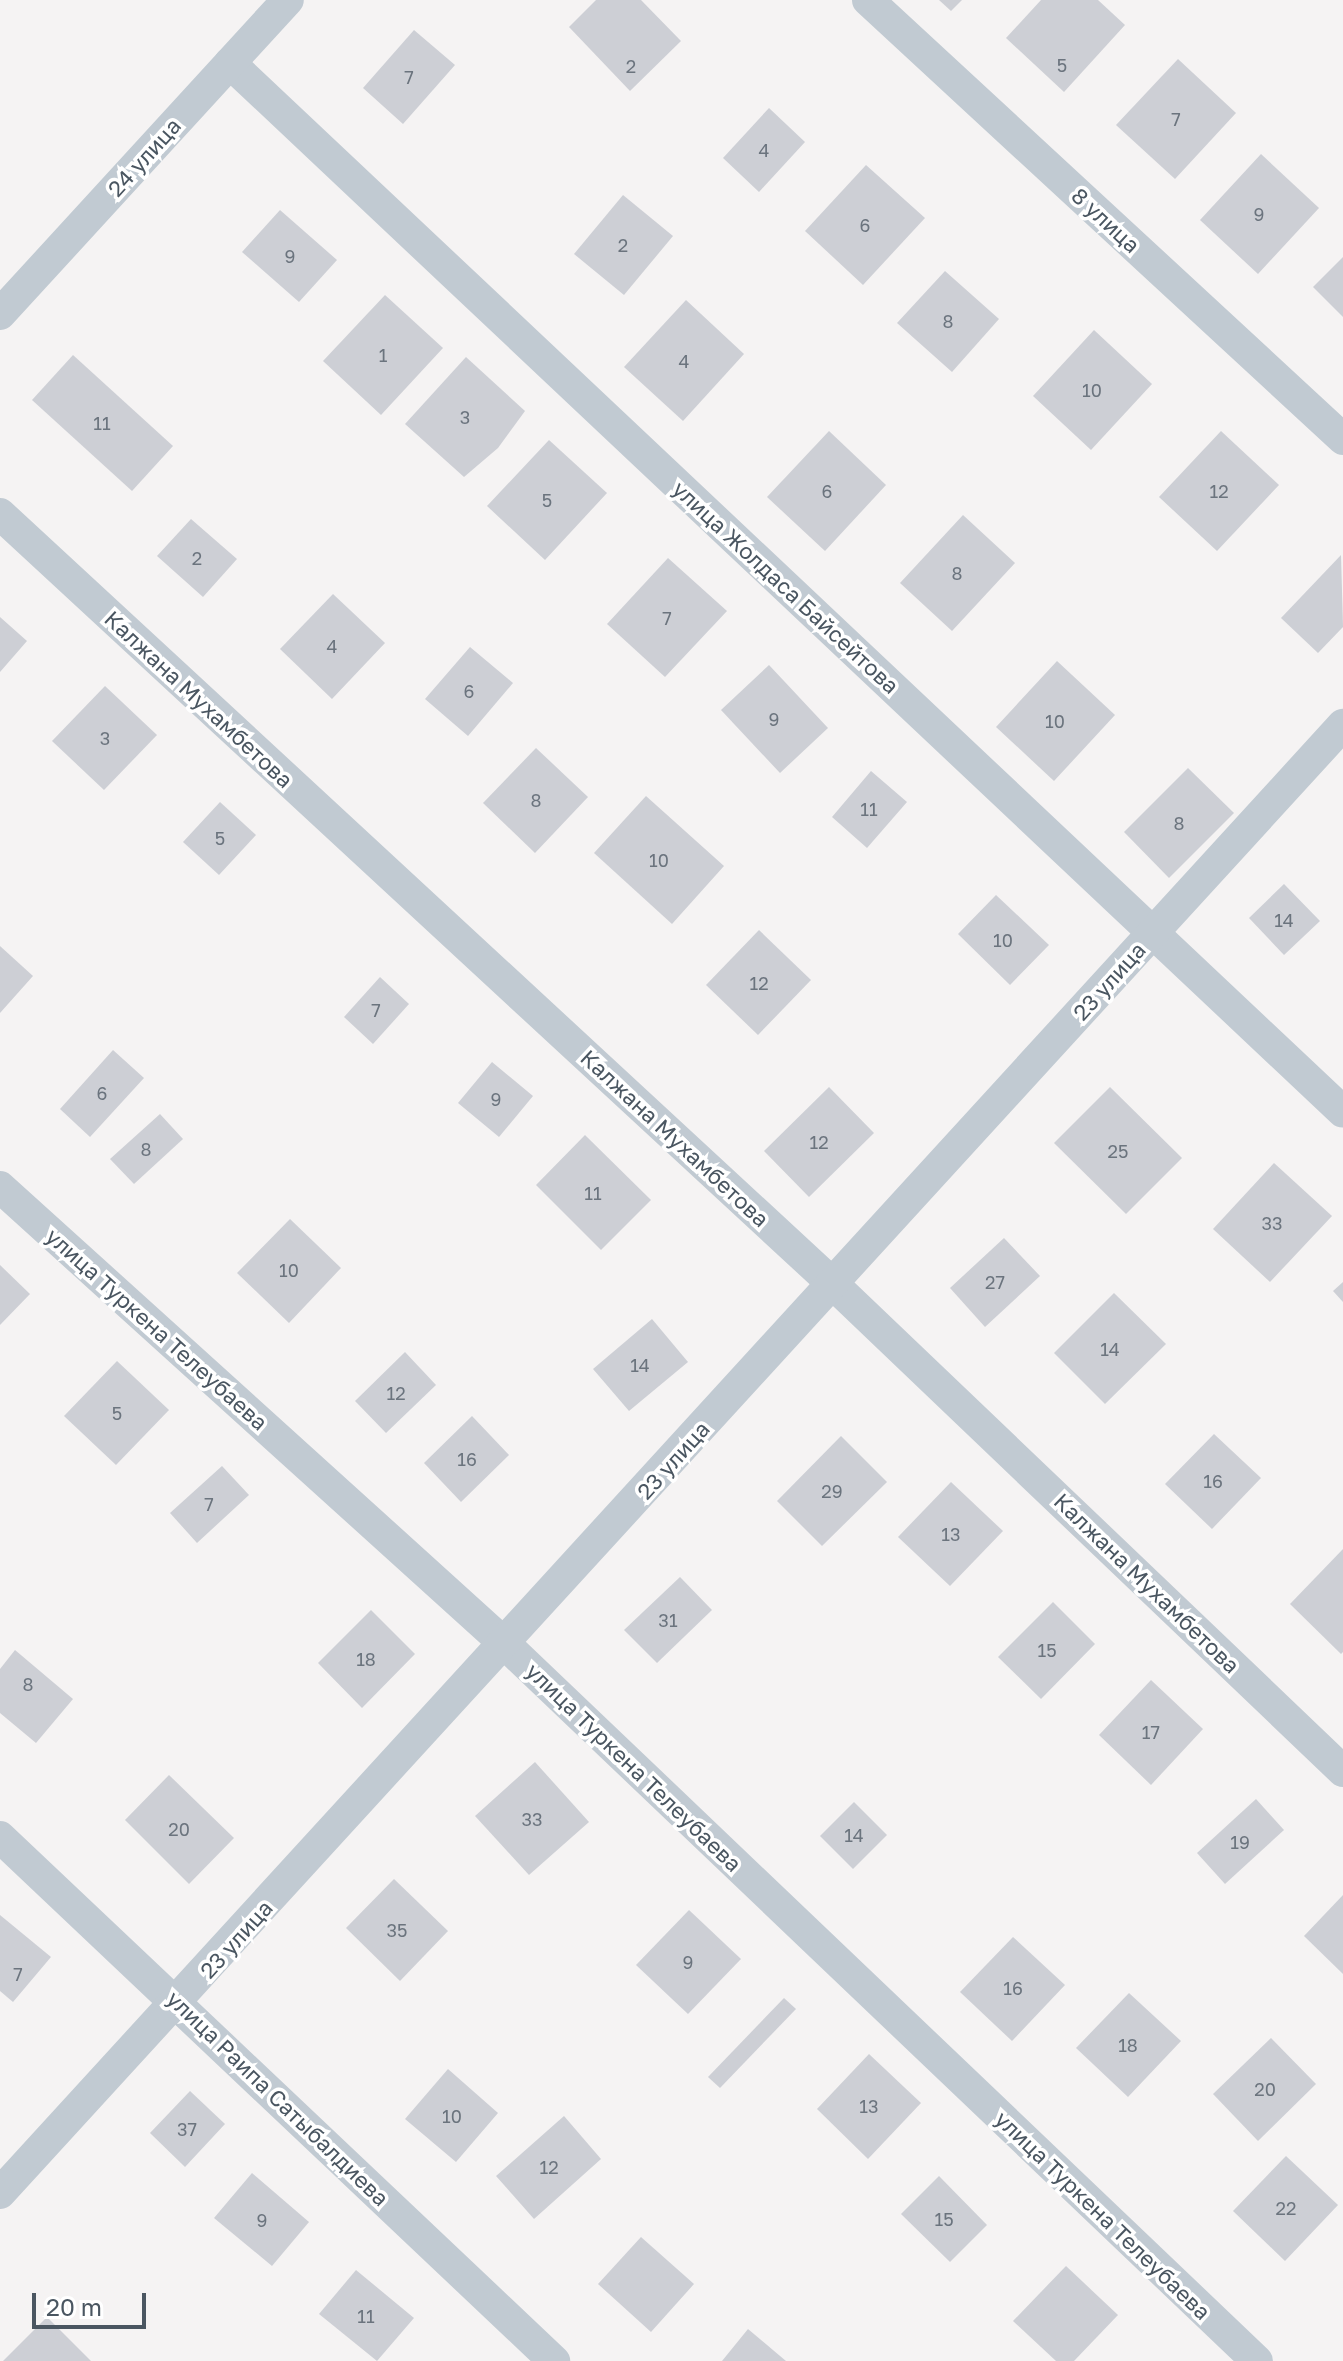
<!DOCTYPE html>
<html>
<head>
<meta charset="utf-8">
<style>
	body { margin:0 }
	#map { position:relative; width:1343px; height:2361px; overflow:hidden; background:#f5f3f3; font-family:"Golos Text",sans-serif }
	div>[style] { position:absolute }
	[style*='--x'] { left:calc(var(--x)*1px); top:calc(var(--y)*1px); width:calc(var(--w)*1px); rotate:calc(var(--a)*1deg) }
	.building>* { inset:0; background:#cdcfd5 }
	.street>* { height:32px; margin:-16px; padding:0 16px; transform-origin:16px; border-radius:16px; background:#c1cad2 }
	span { translate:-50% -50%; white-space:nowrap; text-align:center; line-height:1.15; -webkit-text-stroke:7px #fff; paint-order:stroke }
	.number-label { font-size:18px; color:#6b747e }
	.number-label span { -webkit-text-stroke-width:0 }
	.street-label { font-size:22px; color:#4a5661 }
	.scale { position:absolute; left:32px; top:2293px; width:114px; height:36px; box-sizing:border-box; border:4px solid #4a5661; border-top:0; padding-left:10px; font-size:24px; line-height:28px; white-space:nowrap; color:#4a5661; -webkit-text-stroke:6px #fff; paint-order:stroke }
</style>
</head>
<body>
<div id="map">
	<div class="building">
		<div style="clip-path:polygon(596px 0,641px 0,681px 41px,630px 91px,569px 27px)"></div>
		<div style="clip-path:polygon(939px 0,962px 0,951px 11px)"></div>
		<div style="clip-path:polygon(1041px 0,1098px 0,1125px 25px,1064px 92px,1006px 38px)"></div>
		<div style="clip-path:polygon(414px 30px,455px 65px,403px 124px,363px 88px)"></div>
		<div style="clip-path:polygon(1178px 59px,1236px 113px,1175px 179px,1116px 125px)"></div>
		<div style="clip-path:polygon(769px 108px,805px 142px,759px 192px,723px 158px)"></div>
		<div style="clip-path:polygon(1261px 154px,1319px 208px,1258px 274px,1200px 220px)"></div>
		<div style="clip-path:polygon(866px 165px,925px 218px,863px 285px,805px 231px)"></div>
		<div style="clip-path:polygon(623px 195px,673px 236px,624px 295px,574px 254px)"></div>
		<div style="clip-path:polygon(280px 210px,337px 260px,299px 302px,242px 252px)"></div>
		<div style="clip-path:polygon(1343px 257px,1343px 317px,1313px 287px)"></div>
		<div style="clip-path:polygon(945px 271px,999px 319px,952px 372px,897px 323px)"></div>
		<div style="clip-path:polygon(385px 295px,443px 348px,381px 415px,323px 361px)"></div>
		<div style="clip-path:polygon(686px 300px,744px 354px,683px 421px,624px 367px)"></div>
		<div style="clip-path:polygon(1094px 330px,1152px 384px,1091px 450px,1033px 396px)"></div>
		<div style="clip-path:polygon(73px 355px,173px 446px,132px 491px,32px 400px)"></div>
		<div style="clip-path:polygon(466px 357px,525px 411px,498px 448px,464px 477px,405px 424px)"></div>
		<div style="clip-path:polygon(829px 431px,886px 485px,825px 551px,767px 497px)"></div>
		<div style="clip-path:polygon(1221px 431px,1279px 485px,1217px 551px,1159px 497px)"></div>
		<div style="clip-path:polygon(549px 440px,607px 493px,545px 560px,487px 506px)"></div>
		<div style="clip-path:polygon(963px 515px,1015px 563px,952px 631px,900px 583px)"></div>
		<div style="clip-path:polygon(191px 519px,237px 559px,203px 597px,157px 556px)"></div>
		<div style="clip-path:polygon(1341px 555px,1343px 627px,1318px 653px,1281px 618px)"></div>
		<div style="clip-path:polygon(668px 558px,727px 611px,665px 677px,607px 624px)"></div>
		<div style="clip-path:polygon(333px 594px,385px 643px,332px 699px,280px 649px)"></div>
		<div style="clip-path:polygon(0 617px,27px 641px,0 672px)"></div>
		<div style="clip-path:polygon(470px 647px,513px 683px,468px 736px,425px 699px)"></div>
		<div style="clip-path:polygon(1057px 661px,1115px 715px,1054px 781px,996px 727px)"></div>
		<div style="clip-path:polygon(769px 665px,828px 728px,780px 773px,721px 710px)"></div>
		<div style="clip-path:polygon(105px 686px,157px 735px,104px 790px,52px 741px)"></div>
		<div style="clip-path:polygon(536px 748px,588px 797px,535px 853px,483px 803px)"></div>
		<div style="clip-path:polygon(1188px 768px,1234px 813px,1169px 878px,1124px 832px)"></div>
		<div style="clip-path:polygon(871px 771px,907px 802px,867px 848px,832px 817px)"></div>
		<div style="clip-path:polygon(646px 796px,724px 866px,672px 924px,594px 853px)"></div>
		<div style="clip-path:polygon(220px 802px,256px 835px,219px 875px,183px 842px)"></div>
		<div style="clip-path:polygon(1284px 884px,1320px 921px,1284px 955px,1249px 918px)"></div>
		<div style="clip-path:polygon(996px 895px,1049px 945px,1010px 985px,958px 934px)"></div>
		<div style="clip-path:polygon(759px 930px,811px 980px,758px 1035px,706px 985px)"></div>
		<div style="clip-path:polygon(0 946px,33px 976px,0 1013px)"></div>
		<div style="clip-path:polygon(380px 977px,409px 1004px,373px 1044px,344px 1017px)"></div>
		<div style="clip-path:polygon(113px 1050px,144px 1078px,90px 1137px,60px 1109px)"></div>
		<div style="clip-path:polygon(492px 1062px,533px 1096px,499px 1137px,458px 1103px)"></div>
		<div style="clip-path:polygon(829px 1087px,874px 1133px,809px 1197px,764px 1151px)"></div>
		<div style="clip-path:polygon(1110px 1087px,1182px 1158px,1126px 1214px,1054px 1143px)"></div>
		<div style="clip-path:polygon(160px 1114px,183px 1139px,134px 1184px,110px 1159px)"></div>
		<div style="clip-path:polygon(585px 1135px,651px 1200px,601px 1250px,536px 1185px)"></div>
		<div style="clip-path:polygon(1274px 1163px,1332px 1216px,1270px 1282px,1213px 1229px)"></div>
		<div style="clip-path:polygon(290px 1219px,341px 1268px,289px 1323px,237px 1273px)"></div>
		<div style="clip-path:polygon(1004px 1238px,1040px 1276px,985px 1327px,950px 1288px)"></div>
		<div style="clip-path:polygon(0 1265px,30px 1294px,0 1325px)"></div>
		<div style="clip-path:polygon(1343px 1282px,1343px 1302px,1333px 1291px)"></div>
		<div style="clip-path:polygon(1114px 1293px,1166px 1344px,1105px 1404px,1054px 1353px)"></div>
		<div style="clip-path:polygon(652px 1319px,688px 1362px,629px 1411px,593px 1369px)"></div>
		<div style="clip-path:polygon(405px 1352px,436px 1385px,386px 1433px,355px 1401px)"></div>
		<div style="clip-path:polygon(117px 1361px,169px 1410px,116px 1465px,64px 1416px)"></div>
		<div style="clip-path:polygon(472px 1416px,509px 1455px,461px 1502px,424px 1463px)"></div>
		<div style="clip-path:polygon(1214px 1434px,1261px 1478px,1212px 1529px,1165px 1484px)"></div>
		<div style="clip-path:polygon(841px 1436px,887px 1482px,822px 1546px,777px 1501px)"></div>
		<div style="clip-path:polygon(222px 1466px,249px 1495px,197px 1543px,170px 1513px)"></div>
		<div style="clip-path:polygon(951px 1482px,1003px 1531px,950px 1586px,898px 1537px)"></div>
		<div style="clip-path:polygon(1343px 1549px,1343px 1652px,1341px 1654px,1290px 1604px)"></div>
		<div style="clip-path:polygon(680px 1577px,712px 1610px,657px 1663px,624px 1630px)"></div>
		<div style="clip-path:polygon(1053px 1602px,1095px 1644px,1041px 1699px,998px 1657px)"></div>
		<div style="clip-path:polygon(371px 1610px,415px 1654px,362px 1708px,318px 1663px)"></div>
		<div style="clip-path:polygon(15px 1650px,73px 1699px,36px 1743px,0 1713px,0 1669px)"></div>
		<div style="clip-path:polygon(1151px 1680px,1203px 1729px,1151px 1785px,1099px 1735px)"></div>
		<div style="clip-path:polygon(535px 1762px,589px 1822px,529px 1875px,475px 1816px)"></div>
		<div style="clip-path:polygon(169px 1775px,234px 1838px,189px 1884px,125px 1820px)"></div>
		<div style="clip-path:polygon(1256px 1799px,1284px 1830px,1225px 1884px,1197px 1853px)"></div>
		<div style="clip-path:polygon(854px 1802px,887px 1835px,853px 1869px,820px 1836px)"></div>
		<div style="clip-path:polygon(394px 1879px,448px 1931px,400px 1981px,346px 1928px)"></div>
		<div style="clip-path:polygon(1343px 1895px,1343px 1974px,1304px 1936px)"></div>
		<div style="clip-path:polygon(689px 1910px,741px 1959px,688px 2014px,636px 1965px)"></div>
		<div style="clip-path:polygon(0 1915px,51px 1957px,13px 2002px,0 1991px)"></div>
		<div style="clip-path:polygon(1013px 1937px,1065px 1985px,1012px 2041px,960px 1992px)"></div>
		<div style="clip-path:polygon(1129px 1993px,1181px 2041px,1128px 2097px,1076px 2048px)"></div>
		<div style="clip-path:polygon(784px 1998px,796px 2009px,720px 2088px,708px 2077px)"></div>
		<div style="clip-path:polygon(1271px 2038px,1316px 2084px,1258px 2141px,1213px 2094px)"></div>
		<div style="clip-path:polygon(869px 2054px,921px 2103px,868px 2159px,817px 2109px)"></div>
		<div style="clip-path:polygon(448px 2069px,498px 2113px,456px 2162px,405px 2119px)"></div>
		<div style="clip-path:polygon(190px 2091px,225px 2124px,185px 2167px,150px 2133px)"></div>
		<div style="clip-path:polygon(564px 2116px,601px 2159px,534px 2219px,496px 2176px)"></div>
		<div style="clip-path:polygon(1286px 2156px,1338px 2205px,1285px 2261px,1233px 2211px)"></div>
		<div style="clip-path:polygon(252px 2173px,309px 2222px,272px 2266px,214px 2218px)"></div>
		<div style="clip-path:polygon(939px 2176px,987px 2225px,950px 2262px,901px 2214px)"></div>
		<div style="clip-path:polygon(641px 2237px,694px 2284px,651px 2332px,598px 2284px)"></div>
		<div style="clip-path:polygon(1066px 2266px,1118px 2315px,1074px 2361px,1056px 2361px,1013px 2321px)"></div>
		<div style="clip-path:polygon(356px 2270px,414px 2318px,377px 2361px,319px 2314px)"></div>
		<div style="clip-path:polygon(47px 2317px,91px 2361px,3px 2361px)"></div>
		<div style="clip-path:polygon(748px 2329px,786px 2361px,722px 2361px)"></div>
	</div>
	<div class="street">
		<div style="--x:868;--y:0;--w:647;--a:42.74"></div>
		<div style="--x:230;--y:63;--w:1529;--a:43.3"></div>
		<div style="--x:0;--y:314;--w:426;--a:-47.5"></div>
		<div style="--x:0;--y:514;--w:1134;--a:42.75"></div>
		<div style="--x:833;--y:1284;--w:705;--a:43.68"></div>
		<div style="--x:0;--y:1187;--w:681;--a:42.14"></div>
		<div style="--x:505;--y:1644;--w:1039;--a:43.64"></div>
		<div style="--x:0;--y:1837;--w:763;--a:43.41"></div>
		<div style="--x:0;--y:2193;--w:1990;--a:-47.55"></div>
	</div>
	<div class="number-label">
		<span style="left:1062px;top:65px">5</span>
		<span style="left:631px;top:66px">2</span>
		<span style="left:409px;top:77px">7</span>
		<span style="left:1176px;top:119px">7</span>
		<span style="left:764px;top:150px">4</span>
		<span style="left:1259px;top:214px">9</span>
		<span style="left:865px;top:225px">6</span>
		<span style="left:623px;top:245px">2</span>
		<span style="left:290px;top:256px">9</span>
		<span style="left:948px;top:321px">8</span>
		<span style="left:383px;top:355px">1</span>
		<span style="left:684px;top:361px">4</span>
		<span style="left:1092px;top:390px">10</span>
		<span style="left:465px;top:417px">3</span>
		<span style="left:102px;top:423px">11</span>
		<span style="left:827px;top:491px">6</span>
		<span style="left:1219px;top:491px">12</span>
		<span style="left:547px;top:500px">5</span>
		<span style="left:197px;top:558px">2</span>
		<span style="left:957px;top:573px">8</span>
		<span style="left:667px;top:618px">7</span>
		<span style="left:332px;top:646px">4</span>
		<span style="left:469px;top:691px">6</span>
		<span style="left:774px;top:719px">9</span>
		<span style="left:1055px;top:721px">10</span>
		<span style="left:105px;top:738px">3</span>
		<span style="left:536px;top:800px">8</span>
		<span style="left:869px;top:809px">11</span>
		<span style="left:1179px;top:823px">8</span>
		<span style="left:220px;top:838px">5</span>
		<span style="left:659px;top:860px">10</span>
		<span style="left:1284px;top:920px">14</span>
		<span style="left:1003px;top:940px">10</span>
		<span style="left:759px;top:983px">12</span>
		<span style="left:376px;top:1010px">7</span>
		<span style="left:102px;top:1093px">6</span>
		<span style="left:496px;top:1099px">9</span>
		<span style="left:819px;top:1142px">12</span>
		<span style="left:146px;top:1149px">8</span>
		<span style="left:1118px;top:1151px">25</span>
		<span style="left:593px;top:1193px">11</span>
		<span style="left:1272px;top:1223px">33</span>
		<span style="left:289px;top:1270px">10</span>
		<span style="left:995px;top:1282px">27</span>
		<span style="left:1110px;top:1349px">14</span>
		<span style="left:640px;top:1365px">14</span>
		<span style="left:396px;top:1393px">12</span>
		<span style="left:117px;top:1413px">5</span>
		<span style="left:467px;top:1459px">16</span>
		<span style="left:1213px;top:1481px">16</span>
		<span style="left:832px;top:1491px">29</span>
		<span style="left:209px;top:1504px">7</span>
		<span style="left:951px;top:1534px">13</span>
		<span style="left:668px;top:1620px">31</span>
		<span style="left:1047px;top:1650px">15</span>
		<span style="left:366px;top:1659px">18</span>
		<span style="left:28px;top:1684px">8</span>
		<span style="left:1151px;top:1732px">17</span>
		<span style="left:532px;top:1819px">33</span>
		<span style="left:179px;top:1829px">20</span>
		<span style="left:854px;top:1835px">14</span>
		<span style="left:1240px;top:1842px">19</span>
		<span style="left:397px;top:1930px">35</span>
		<span style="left:688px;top:1962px">9</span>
		<span style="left:18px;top:1974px">7</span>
		<span style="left:1013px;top:1988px">16</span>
		<span style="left:1128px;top:2045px">18</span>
		<span style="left:1265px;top:2089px">20</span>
		<span style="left:869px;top:2106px">13</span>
		<span style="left:452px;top:2116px">10</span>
		<span style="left:187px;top:2129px">37</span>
		<span style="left:549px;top:2167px">12</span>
		<span style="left:1286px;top:2208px">22</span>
		<span style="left:944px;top:2219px">15</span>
		<span style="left:262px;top:2220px">9</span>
		<span style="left:366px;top:2316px">11</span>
	</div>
	<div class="street-label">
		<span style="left:144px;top:157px;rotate:-48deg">24 улица</span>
		<span style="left:1106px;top:220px;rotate:43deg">8 улица</span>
		<span style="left:786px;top:587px;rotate:43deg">улица Жолдаса Байсейтова</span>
		<span style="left:199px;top:699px;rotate:43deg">Калжана Мухамбетова</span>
		<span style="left:1109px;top:981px;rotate:-48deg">23 улица</span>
		<span style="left:675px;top:1138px;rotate:43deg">Калжана Мухамбетова</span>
		<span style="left:157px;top:1329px;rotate:42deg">улица Туркена Телеубаева</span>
		<span style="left:673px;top:1460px;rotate:-48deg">23 улица</span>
		<span style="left:1147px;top:1583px;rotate:44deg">Калжана Мухамбетова</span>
		<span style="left:634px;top:1767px;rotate:44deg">улица Туркена Телеубаева</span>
		<span style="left:236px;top:1939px;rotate:-48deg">23 улица</span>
		<span style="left:278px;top:2098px;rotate:44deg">улица Раипа Сатыбалдиева</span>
		<span style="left:1103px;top:2215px;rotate:44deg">улица Туркена Телеубаева</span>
	</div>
	<div class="scale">20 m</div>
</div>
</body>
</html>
